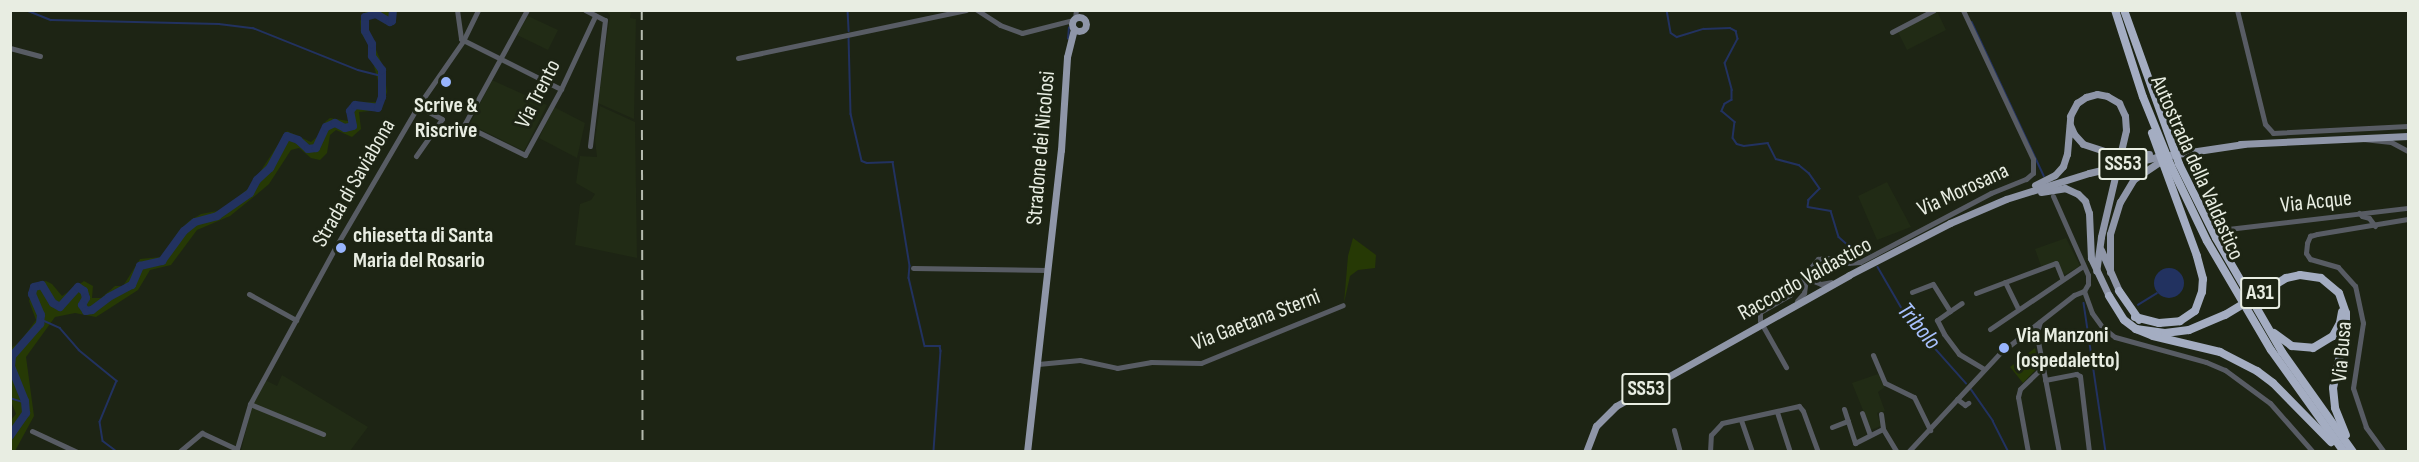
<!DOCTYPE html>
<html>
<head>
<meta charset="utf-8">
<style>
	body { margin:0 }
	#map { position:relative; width:2419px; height:462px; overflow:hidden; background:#1d2414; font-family:"Sofia Sans Condensed",sans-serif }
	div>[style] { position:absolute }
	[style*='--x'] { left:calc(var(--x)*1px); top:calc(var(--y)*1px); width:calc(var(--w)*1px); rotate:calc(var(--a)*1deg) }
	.built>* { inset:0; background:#212b15 }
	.green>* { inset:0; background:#263905 }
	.water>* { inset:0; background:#223260 }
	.round { border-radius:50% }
	.stream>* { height:1.5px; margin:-0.75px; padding:0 0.75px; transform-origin:0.75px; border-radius:0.75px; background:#223260 }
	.river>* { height:8px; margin:-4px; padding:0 4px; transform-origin:4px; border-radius:4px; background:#223260 }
	.minor>* { height:5px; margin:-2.5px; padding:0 2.5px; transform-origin:2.5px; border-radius:2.5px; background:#585c64 }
	.major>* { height:7px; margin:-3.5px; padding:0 3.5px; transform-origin:3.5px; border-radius:3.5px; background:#8f96a8 }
	.major>.ring { margin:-3.5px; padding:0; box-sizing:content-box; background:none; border:7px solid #8f96a8; border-radius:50% }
	.highway>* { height:8px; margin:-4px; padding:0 4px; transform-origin:4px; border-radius:4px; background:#a4adc2 }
	.rail>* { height:1.5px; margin-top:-0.75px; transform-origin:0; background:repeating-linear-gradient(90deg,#b4baae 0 10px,transparent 0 20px) }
	.dots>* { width:16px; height:16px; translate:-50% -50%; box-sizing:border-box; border:3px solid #1d2414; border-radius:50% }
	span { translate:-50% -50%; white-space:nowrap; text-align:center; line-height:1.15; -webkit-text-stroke:6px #1d2414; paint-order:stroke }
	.shield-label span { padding:2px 4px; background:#1d2414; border:2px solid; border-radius:4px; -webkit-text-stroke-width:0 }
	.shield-label { font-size:21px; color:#e8ede2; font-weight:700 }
	.street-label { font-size:22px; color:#e8ede2 }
	.poi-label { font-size:22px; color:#e8ede2; font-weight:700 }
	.left { translate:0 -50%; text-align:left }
	.water-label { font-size:24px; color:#a8c1fe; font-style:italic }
	.frame { position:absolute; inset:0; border:12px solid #e8ede2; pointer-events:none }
</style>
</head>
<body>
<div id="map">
	<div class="built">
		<div style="clip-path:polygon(606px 11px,631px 11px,630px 18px,636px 19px,634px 119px,598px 103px,610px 15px)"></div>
		<div style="clip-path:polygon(1937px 11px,1946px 30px,1907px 50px,1898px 32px)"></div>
		<div style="clip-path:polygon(528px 16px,558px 30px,548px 50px,517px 35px)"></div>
		<div style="clip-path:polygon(492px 80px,547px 105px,524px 151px,470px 124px)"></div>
		<div style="clip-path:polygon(600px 106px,635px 122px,637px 258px,575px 245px,580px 204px,591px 200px,595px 194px,576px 183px,580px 156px,597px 157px,595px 140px)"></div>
		<div style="clip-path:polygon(554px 107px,585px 123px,577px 158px,539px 138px)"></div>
		<div style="clip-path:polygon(1887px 182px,1911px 227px,1877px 240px,1858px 196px)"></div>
		<div style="clip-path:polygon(2066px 238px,2080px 266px,2066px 274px,2061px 273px,2057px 264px,2041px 266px,2035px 249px)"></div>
		<div style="clip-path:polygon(1878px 374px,1885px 387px,1878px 392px,1885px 411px,1877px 413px,1881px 426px,1871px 430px,1852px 383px)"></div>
		<div style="clip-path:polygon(282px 375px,368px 427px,350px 451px,241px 452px,251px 408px,265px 380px,277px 386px)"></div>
	</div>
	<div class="green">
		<div style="clip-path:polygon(366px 11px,397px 11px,395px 21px,387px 25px,375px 17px,368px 17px,367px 28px,384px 69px,387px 92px,381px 110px,359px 112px,361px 129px,352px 137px,336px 130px,330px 135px,327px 153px,320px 160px,311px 158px,299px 148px,291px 150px,269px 184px,256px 195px,230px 216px,197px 230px,171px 265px,150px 270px,138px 290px,107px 310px,96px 317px,75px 313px,55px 317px,26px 357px,34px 416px,15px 451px,11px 451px,11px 420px,16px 414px,11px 401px,11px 348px,20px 342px,36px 320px,29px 301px,34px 285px,46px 281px,52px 284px,62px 296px,84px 281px,93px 286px,92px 298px,101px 298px,115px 286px,123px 286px,140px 259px,161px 257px,168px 251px,178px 232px,189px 221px,201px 214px,222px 210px,250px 187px,287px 131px,311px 142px,317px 137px,325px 122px,330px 118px,348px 121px,349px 109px,353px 103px,378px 102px,380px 97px,378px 81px,368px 44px,361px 33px,360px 21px)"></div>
		<div style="clip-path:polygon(1353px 238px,1376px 255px,1375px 268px,1358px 270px,1350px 276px,1344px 303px,1348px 256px)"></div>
		<div style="clip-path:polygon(2035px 348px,2039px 366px,2023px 383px,2010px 367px)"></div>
	</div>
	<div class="water">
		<div class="round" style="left:2154px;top:268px;width:30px;height:30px"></div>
	</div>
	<div class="stream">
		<div style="--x:26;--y:10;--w:27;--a:22"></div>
		<div style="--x:51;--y:20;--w:168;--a:1.4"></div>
		<div style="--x:219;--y:24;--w:34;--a:7"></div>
		<div style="--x:253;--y:28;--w:113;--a:21.8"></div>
		<div style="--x:358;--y:70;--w:25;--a:14"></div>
		<div style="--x:848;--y:10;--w:21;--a:87"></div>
		<div style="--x:1667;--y:10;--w:23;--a:80"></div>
		<div style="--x:1671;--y:33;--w:7;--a:34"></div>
		<div style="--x:1677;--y:37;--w:28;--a:-17"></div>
		<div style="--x:1704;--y:29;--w:26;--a:-2"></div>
		<div style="--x:1730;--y:28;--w:7;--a:27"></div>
		<div style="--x:1736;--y:31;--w:8;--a:76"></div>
		<div style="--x:1738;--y:39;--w:27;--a:118"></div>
		<div style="--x:1725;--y:63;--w:28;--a:75"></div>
		<div style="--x:1732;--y:90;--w:10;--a:90"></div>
		<div style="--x:1732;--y:100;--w:8;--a:150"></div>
		<div style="--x:1725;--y:104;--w:8;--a:113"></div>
		<div style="--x:1722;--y:111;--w:17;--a:40"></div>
		<div style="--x:1735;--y:122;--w:16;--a:97"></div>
		<div style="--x:1733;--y:138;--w:7;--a:56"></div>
		<div style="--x:1737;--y:144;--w:7;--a:16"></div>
		<div style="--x:1744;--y:146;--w:24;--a:-7"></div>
		<div style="--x:1768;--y:143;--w:18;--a:63"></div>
		<div style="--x:1776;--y:159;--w:24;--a:15"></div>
		<div style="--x:1799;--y:165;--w:13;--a:39"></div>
		<div style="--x:1809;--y:173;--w:19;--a:55"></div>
		<div style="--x:1820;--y:189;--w:16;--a:135"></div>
		<div style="--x:1809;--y:200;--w:7;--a:98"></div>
		<div style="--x:1808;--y:207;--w:23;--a:10"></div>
		<div style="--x:1831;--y:211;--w:27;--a:73"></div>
		<div style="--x:1839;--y:237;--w:12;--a:42"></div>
		<div style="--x:1848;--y:245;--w:23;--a:20"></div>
		<div style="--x:1972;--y:22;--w:170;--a:64.9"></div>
		<div style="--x:849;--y:37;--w:77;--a:88.5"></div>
		<div style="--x:851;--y:114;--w:48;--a:76.8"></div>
		<div style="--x:862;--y:161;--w:5;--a:22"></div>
		<div style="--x:867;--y:163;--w:26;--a:-2"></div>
		<div style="--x:893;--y:162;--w:105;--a:80.7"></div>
		<div style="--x:910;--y:266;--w:12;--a:95"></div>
		<div style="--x:909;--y:278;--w:70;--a:76.8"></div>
		<div style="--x:925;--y:346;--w:15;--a:0"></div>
		<div style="--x:940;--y:346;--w:5;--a:79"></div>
		<div style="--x:941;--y:351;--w:101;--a:94"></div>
		<div style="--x:1068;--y:39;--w:11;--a:-85"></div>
		<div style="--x:1878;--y:267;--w:52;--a:60"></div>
		<div style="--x:1904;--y:312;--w:23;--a:41"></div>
		<div style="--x:1921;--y:327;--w:22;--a:58"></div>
		<div style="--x:1933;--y:346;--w:50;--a:48.3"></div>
		<div style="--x:2084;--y:303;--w:151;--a:81.6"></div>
		<div style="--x:2138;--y:305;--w:22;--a:-32"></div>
		<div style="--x:40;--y:319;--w:22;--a:24"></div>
		<div style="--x:60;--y:328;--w:29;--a:49"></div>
		<div style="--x:79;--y:350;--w:49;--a:39.2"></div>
		<div style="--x:117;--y:381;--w:44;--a:112.5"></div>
		<div style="--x:100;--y:422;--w:19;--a:81"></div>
		<div style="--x:103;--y:441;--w:15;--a:37"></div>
		<div style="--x:2092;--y:335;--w:7;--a:-34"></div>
		<div style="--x:1971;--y:389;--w:39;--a:55"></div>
		<div style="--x:1993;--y:421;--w:35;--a:63"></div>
		<div style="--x:10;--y:398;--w:17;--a:17"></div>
	</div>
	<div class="river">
		<div style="--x:10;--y:436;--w:28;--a:-55"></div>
		<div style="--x:26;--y:413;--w:12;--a:-95"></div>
		<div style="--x:25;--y:401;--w:38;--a:-112"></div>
		<div style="--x:11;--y:366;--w:10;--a:-84"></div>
		<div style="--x:12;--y:356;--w:43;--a:-48.8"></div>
		<div style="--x:40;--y:324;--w:9;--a:-84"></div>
		<div style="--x:41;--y:315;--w:23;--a:-113"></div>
		<div style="--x:32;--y:294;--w:7;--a:-74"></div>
		<div style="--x:34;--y:287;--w:8;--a:-14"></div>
		<div style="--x:42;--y:285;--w:21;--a:59"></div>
		<div style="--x:53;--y:303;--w:8;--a:30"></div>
		<div style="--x:60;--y:307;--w:27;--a:-48"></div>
		<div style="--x:78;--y:287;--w:7;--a:34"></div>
		<div style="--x:84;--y:291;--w:7;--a:74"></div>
		<div style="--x:86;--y:298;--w:8;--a:120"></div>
		<div style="--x:82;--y:305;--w:7;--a:56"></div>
		<div style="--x:86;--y:311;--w:6;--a:-9"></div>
		<div style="--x:92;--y:310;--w:21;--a:-37"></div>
		<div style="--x:109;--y:297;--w:26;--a:-28"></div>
		<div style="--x:132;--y:285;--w:21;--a:-67"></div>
		<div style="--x:140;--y:266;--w:23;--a:-13"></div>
		<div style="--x:162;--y:261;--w:37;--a:-54"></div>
		<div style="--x:184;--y:231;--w:14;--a:-39"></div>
		<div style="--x:195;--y:222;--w:23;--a:-15"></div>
		<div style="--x:217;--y:216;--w:40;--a:-34.9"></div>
		<div style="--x:250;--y:193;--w:15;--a:-62"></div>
		<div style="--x:257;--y:180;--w:18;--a:-43"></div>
		<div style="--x:270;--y:168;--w:36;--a:-62"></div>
		<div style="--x:287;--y:136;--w:12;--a:20"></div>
		<div style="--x:298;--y:140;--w:13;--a:42"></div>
		<div style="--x:308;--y:149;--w:8;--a:-7"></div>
		<div style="--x:316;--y:148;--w:23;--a:-65"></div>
		<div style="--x:326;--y:127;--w:10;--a:-24"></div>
		<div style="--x:335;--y:123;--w:11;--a:27"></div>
		<div style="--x:345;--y:128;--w:8;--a:-14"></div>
		<div style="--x:353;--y:126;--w:15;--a:-101"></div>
		<div style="--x:350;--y:111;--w:8;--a:-50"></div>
		<div style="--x:355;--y:105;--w:23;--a:7"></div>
		<div style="--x:378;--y:108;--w:12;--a:-70"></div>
		<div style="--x:382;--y:97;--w:27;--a:-90"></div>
		<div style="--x:382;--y:70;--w:17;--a:-126"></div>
		<div style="--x:372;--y:56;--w:12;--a:-90"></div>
		<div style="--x:372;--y:44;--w:15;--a:-118"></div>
		<div style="--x:365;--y:31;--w:14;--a:-90"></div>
		<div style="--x:365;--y:17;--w:11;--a:-15"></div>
		<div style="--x:376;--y:14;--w:16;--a:30"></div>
		<div style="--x:390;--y:22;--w:2;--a:-27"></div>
		<div style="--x:392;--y:21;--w:11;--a:-85"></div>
	</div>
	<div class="minor">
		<div style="--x:457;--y:10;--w:29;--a:82"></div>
		<div style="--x:461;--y:39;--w:112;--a:26.6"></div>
		<div style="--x:527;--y:10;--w:131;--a:118.7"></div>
		<div style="--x:464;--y:125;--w:68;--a:26.2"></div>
		<div style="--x:525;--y:155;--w:75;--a:-61.4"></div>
		<div style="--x:561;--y:89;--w:81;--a:-65"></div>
		<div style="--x:585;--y:10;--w:22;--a:27"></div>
		<div style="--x:605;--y:20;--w:127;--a:96.8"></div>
		<div style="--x:977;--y:10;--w:27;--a:33"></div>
		<div style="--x:1000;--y:25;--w:23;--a:20"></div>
		<div style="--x:1022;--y:33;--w:53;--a:-14.3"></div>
		<div style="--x:2237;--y:10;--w:117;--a:76.2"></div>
		<div style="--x:2265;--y:124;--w:12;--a:48"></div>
		<div style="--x:2273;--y:133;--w:135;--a:-3"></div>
		<div style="--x:1075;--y:18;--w:8;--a:-83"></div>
		<div style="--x:1892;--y:32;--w:47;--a:-27.6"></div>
		<div style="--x:10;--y:48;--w:31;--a:15"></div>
		<div style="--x:738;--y:58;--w:233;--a:-11.9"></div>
		<div style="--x:2363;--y:139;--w:28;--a:6"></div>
		<div style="--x:2391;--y:142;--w:19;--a:28"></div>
		<div style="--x:416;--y:156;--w:45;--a:-54.9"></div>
		<div style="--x:442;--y:119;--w:27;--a:-152"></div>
		<div style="--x:2053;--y:196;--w:86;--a:66.1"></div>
		<div style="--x:2088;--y:275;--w:9;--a:90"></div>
		<div style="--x:2088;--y:284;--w:8;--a:120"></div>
		<div style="--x:2359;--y:213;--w:4;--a:45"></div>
		<div style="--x:2362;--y:216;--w:7;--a:16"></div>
		<div style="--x:2369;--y:218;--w:10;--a:53"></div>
		<div style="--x:2228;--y:229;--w:181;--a:-6.7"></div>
		<div style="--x:913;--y:268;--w:135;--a:0.8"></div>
		<div style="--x:2005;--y:282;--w:30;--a:64"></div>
		<div style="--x:2084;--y:291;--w:23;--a:70"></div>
		<div style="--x:2092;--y:313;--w:17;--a:54"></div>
		<div style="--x:2102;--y:327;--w:16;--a:38"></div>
		<div style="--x:2115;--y:337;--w:94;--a:15.4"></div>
		<div style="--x:2206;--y:362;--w:21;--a:23"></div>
		<div style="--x:2225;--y:370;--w:56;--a:36.3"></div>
		<div style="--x:2270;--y:403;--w:65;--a:48.7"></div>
		<div style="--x:1912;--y:292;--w:22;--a:-21"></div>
		<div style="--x:1933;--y:284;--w:32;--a:58"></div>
		<div style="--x:1950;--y:311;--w:16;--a:145"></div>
		<div style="--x:1937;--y:320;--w:16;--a:63"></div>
		<div style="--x:1944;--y:334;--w:25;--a:53"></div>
		<div style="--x:1959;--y:354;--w:29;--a:31"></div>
		<div style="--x:1976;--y:293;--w:85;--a:-20.6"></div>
		<div style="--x:2056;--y:263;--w:16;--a:68"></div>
		<div style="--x:249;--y:294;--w:54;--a:29"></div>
		<div style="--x:1797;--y:301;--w:11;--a:-49"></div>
		<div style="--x:1804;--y:293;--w:21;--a:-82"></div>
		<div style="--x:1807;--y:272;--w:17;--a:-50"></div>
		<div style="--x:1818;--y:259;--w:9;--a:-6"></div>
		<div style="--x:1827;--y:258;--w:22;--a:13"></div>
		<div style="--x:1848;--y:263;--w:12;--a:-5"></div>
		<div style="--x:1860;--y:262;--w:148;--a:-27.8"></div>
		<div style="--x:1991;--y:193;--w:38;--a:-22"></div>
		<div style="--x:2026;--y:179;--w:9;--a:-41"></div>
		<div style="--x:2033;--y:173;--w:14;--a:-90"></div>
		<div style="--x:2033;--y:159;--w:165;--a:-115.2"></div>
		<div style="--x:1950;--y:311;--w:14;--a:-34"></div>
		<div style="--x:1760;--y:321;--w:9;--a:-90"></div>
		<div style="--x:1760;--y:312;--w:34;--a:-30"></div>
		<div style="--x:1790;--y:295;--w:16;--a:-63"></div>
		<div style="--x:1797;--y:281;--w:11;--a:-10"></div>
		<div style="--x:1808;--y:279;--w:14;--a:21"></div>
		<div style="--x:1821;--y:284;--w:10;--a:-11"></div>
		<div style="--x:1764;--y:328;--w:45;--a:60.6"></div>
		<div style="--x:1990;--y:329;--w:112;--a:-34.1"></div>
		<div style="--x:2037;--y:336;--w:118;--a:79.3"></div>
		<div style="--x:2017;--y:340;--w:18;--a:-3"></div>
		<div style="--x:2035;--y:339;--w:18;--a:-74"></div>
		<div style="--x:1873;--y:355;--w:30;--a:67"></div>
		<div style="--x:1885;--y:383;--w:32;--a:26"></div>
		<div style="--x:1914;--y:397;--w:37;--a:64"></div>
		<div style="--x:1038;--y:364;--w:42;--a:-5.4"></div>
		<div style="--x:1080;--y:360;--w:38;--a:12"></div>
		<div style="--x:1117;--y:368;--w:35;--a:-10"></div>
		<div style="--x:1151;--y:362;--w:50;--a:1.1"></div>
		<div style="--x:1201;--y:363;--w:153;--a:-22.2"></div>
		<div style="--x:2045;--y:380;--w:32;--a:-11"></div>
		<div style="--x:2076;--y:374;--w:4;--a:27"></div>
		<div style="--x:2080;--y:376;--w:77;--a:83.2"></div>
		<div style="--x:1957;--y:399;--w:10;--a:37"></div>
		<div style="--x:1965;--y:405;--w:4;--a:-34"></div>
		<div style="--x:250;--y:404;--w:79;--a:22.3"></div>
		<div style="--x:1844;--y:409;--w:36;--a:72"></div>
		<div style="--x:1855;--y:443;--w:31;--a:-27"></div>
		<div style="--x:1883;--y:429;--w:27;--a:59"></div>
		<div style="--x:1777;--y:412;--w:42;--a:72"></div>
		<div style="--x:1862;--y:413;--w:23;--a:70"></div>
		<div style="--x:1881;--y:414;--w:15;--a:82"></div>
		<div style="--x:1741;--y:420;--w:34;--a:71"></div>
		<div style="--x:1832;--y:427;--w:17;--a:-21"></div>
		<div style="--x:1674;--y:430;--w:23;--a:75"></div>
		<div style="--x:32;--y:431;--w:50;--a:25"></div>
		<div style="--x:179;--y:452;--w:30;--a:-40"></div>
		<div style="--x:202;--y:433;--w:38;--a:25"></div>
		<div style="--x:236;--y:452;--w:50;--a:-73.7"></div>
		<div style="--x:250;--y:404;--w:178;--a:-61.4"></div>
		<div style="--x:335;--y:248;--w:164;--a:-59.7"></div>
		<div style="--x:418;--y:106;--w:79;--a:-55.3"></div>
		<div style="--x:463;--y:41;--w:34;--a:-64"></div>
		<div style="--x:1710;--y:452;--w:17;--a:-87"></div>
		<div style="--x:1711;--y:435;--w:16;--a:-47"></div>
		<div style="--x:1722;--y:423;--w:79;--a:-12.4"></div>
		<div style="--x:1799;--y:406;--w:6;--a:51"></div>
		<div style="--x:1803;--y:411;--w:44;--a:69.9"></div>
		<div style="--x:1908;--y:452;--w:135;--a:-47.1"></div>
		<div style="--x:2000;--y:353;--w:94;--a:-38.1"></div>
		<div style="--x:2074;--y:295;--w:11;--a:-22"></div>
		<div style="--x:2028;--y:452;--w:56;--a:-100.3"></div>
		<div style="--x:2018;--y:397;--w:8;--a:-76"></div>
		<div style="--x:2020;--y:389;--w:32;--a:-44"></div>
		<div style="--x:2384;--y:452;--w:31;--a:-126"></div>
		<div style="--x:2366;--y:427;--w:41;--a:-108.4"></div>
		<div style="--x:2353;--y:388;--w:66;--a:-81.3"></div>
		<div style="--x:2363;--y:323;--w:38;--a:-102"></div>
		<div style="--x:2355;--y:286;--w:25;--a:-132"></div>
		<div style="--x:2338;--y:267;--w:29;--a:-164"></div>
		<div style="--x:2310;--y:259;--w:7;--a:-124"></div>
		<div style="--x:2306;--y:253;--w:10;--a:-84"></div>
		<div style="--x:2307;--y:243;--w:8;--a:-67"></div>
		<div style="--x:2310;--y:236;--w:7;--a:-16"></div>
		<div style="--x:2317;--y:234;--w:92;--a:-9.4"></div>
	</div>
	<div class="major">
		<div class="ring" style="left:1072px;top:17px;width:7px;height:7px"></div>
		<div style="--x:2070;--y:125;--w:10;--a:66"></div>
		<div style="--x:2074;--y:134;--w:13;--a:48"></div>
		<div style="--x:2083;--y:144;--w:35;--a:18"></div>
		<div style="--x:2240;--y:144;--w:168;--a:-2.7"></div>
		<div style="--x:2123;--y:155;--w:26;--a:-2"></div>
		<div style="--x:2035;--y:185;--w:22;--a:-27"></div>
		<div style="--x:2055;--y:175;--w:12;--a:-48"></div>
		<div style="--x:2063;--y:166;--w:13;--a:-72"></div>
		<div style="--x:2067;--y:154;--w:38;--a:-85"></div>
		<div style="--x:2070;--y:116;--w:15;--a:-62"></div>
		<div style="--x:2077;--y:103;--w:11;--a:-34"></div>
		<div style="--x:2086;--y:97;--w:11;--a:-15"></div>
		<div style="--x:2097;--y:94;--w:10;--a:11"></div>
		<div style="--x:2107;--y:96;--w:14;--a:30"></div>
		<div style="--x:2119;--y:103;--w:14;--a:65"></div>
		<div style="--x:2125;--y:116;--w:14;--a:86"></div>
		<div style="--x:2126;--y:130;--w:110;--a:103.2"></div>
		<div style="--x:2101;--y:237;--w:34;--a:98"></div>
		<div style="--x:2041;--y:192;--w:24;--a:-9"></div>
		<div style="--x:2065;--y:188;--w:14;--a:25"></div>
		<div style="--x:2078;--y:194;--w:10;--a:45"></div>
		<div style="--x:2085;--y:201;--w:13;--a:72"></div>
		<div style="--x:2089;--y:213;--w:45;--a:87.5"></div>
		<div style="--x:2091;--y:258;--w:42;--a:64.7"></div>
		<div style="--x:2101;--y:250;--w:45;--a:66.3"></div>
		<div style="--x:2110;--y:272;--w:38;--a:-90"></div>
		<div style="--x:2110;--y:234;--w:34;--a:-73"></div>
		<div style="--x:2120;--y:202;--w:27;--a:-59"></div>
		<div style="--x:2134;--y:179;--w:30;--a:-34"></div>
		<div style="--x:1027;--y:452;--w:304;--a:-83.6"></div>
		<div style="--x:1061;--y:150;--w:93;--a:-86.3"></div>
		<div style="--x:1067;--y:57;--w:29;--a:-76"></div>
		<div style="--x:1586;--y:452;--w:28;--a:-69"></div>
		<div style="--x:1596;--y:426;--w:28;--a:-45"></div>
		<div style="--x:1616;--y:406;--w:267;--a:-29.3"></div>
		<div style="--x:1849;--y:275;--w:114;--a:-27.2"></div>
		<div style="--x:1950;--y:223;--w:61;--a:-23.2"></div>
		<div style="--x:2006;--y:199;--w:87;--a:-17.4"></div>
		<div style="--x:2089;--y:173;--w:70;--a:-13.2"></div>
		<div style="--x:2157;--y:157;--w:88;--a:-8.5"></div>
	</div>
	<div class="highway">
		<div style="--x:2115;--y:10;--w:91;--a:72.2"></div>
		<div style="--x:2143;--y:97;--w:74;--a:67.9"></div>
		<div style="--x:2171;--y:166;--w:83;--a:64.4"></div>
		<div style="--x:2207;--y:241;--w:126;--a:59.6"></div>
		<div style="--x:2271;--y:350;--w:125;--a:54.4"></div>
		<div style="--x:2124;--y:10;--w:164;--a:70.3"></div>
		<div style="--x:2179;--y:164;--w:83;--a:63.4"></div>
		<div style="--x:2216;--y:238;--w:132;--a:59.9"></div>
		<div style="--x:2282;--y:352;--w:123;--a:54.6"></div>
		<div style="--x:2119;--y:291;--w:35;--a:55"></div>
		<div style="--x:2109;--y:296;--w:28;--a:58"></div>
		<div style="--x:2124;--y:320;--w:15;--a:37"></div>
		<div style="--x:2136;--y:329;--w:18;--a:22"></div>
		<div style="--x:2153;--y:336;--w:69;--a:13.4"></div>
		<div style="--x:2220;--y:352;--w:42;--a:27.2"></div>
		<div style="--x:2257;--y:371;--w:20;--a:37"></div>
		<div style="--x:2273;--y:383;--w:83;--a:45.5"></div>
		<div style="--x:2135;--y:317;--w:25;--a:14"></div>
		<div style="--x:2159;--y:323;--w:21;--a:-5"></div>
		<div style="--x:2180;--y:321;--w:18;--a:-34"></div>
		<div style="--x:2195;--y:311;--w:20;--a:-70"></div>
		<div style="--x:2202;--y:292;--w:13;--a:-86"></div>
		<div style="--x:2203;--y:279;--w:24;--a:-105"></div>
		<div style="--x:2197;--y:256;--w:131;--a:-110.1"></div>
		<div style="--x:2136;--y:329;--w:29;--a:8"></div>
		<div style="--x:2165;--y:333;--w:24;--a:-7"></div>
		<div style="--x:2189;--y:330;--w:39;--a:-23"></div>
		<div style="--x:2225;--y:315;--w:71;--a:-31.2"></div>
		<div style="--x:2286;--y:278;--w:14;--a:-12"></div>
		<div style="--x:2300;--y:275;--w:21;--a:8"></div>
		<div style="--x:2321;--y:278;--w:23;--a:40"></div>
		<div style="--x:2339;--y:293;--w:21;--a:71"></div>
		<div style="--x:2346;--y:313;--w:14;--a:90"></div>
		<div style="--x:2346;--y:327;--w:62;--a:102"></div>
		<div style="--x:2333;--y:388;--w:20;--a:84"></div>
		<div style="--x:2335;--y:408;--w:29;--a:68"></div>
		<div style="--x:2274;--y:333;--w:22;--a:36"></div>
		<div style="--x:2292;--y:346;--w:21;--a:5"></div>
		<div style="--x:2313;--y:348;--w:23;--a:-31"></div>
		<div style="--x:2333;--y:336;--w:15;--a:-62"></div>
		<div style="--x:2340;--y:323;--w:11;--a:-80"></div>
	</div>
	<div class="rail">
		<div style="--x:642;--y:10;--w:442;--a:89.9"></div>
	</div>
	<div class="dots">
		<div style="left:446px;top:82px;background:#98b5fd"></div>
		<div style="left:341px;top:248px;background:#98b5fd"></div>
		<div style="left:2004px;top:348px;background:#98b5fd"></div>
	</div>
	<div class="shield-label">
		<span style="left:2123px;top:164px">SS53</span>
		<span style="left:2260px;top:293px">A31</span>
		<span style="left:1646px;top:389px">SS53</span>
	</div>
	<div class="street-label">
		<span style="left:538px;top:94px;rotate:-63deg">Via Trento</span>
		<span style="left:1041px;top:148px;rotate:-85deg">Stradone dei Nicolosi</span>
		<span style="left:2197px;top:168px;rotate:66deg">Autostrada della Valdastico</span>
		<span style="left:354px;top:183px;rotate:-60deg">Strada di Saviabona</span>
		<span style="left:1963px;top:190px;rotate:-25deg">Via Morosana</span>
		<span style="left:2316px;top:202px;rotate:-6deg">Via Acque</span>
		<span style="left:1805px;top:279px;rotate:-29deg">Raccordo Valdastico</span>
		<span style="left:1256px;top:320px;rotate:-21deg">Via Gaetana Sterni</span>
		<span style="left:2342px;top:352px;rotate:-85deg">Via Busa</span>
	</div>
	<div class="poi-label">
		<span style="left:446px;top:118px">Scrive &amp;<br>Riscrive</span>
		<span class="left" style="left:353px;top:248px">chiesetta di Santa<br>Maria del Rosario</span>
		<span class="left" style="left:2016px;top:348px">Via Manzoni<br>(ospedaletto)</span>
	</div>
	<div class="water-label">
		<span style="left:1919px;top:326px;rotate:50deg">Tribolo</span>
	</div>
	<div class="frame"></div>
</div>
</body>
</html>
